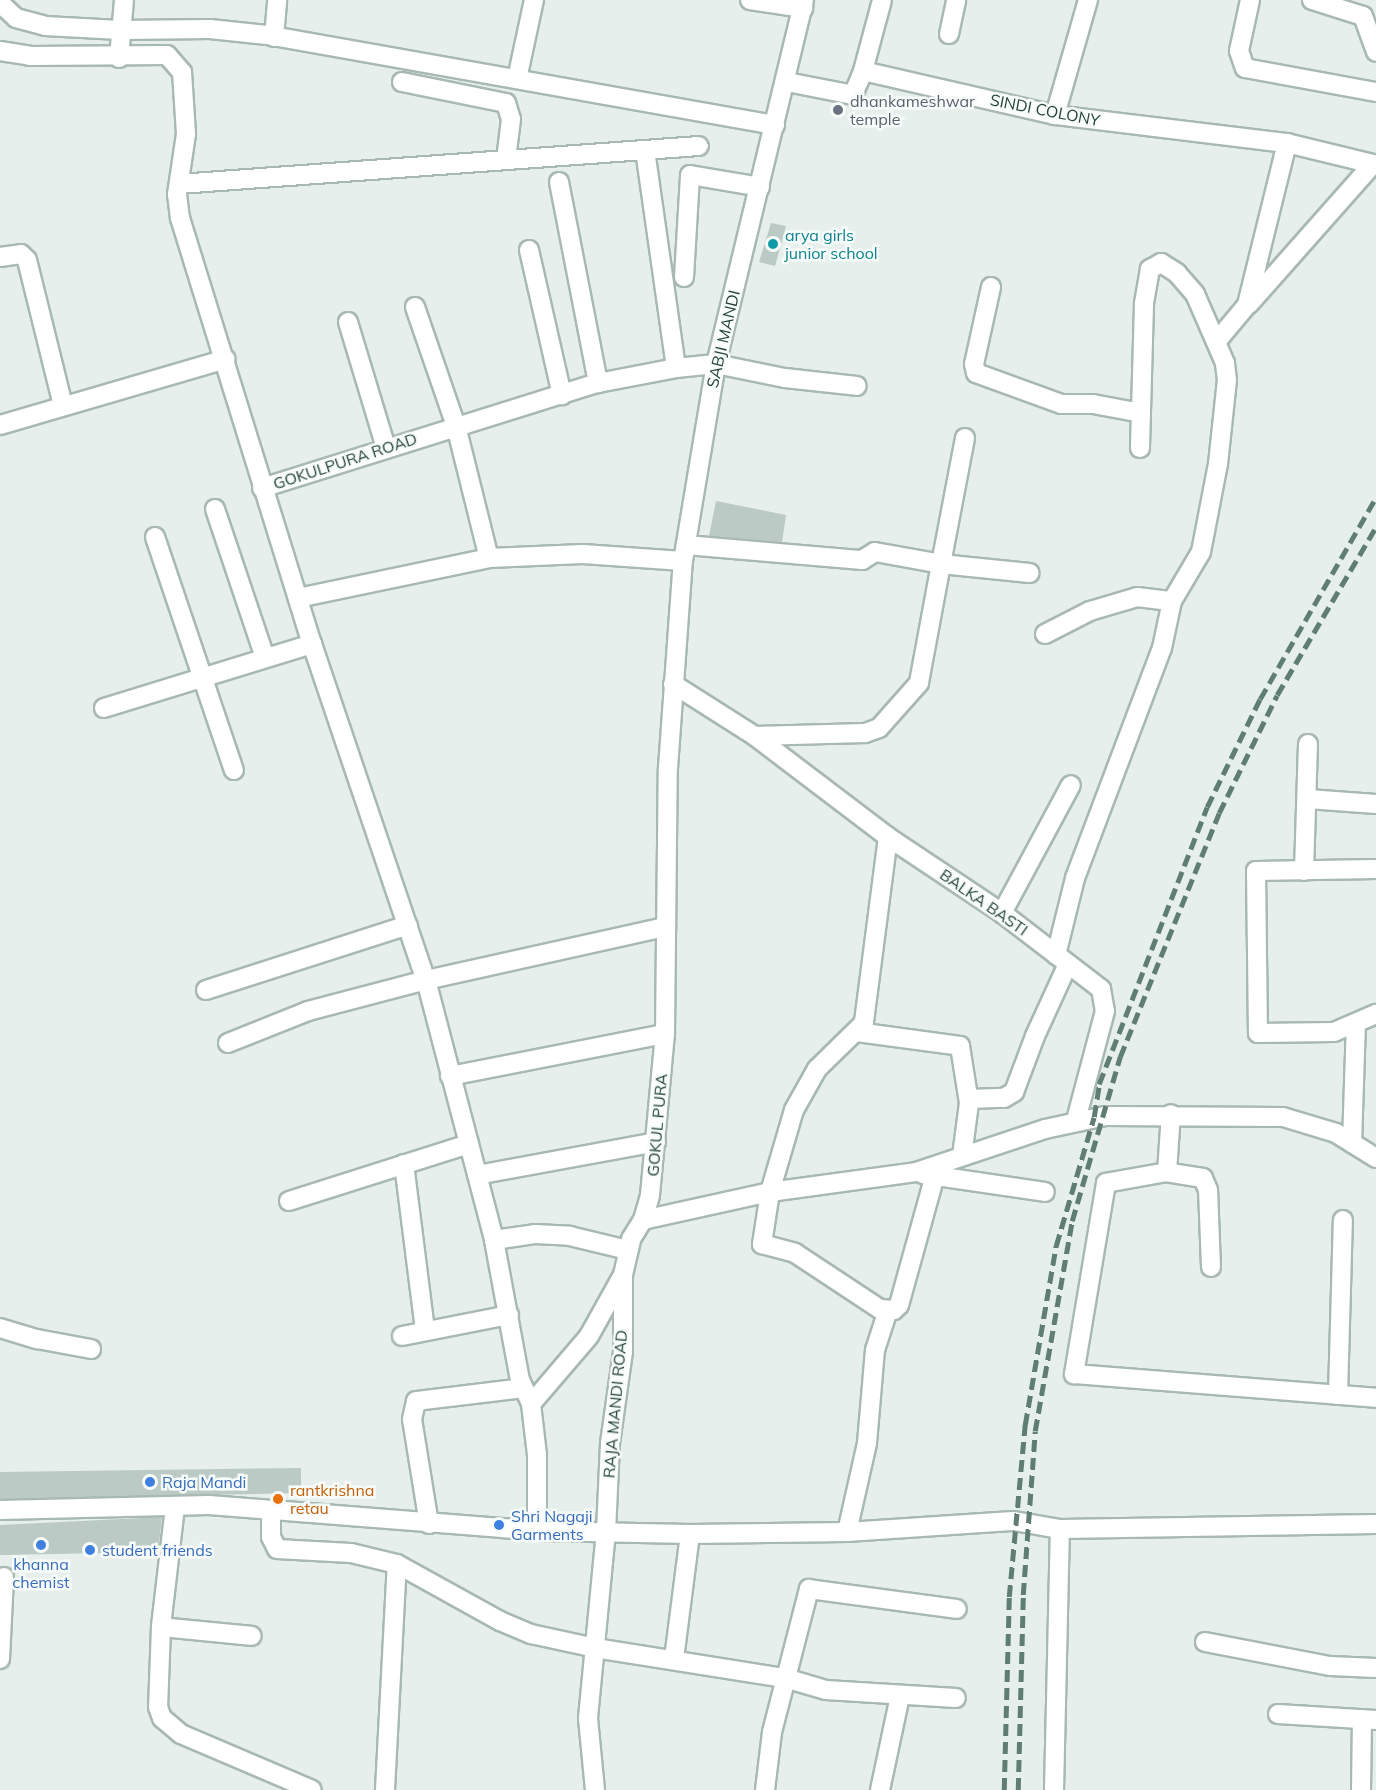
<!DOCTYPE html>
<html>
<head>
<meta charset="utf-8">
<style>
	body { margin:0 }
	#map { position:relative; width:1376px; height:1790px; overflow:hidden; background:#e6efeb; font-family:Mulish,sans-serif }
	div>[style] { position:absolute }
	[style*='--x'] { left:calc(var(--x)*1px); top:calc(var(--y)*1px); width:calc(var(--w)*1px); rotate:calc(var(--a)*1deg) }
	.building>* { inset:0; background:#bbcac4 }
	.roads { filter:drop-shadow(2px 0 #a8b8b2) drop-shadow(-2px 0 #a8b8b2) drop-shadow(0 2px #a8b8b2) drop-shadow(0 -2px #a8b8b2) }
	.minor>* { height:18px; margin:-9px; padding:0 9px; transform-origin:9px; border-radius:9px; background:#fff }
	.rail>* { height:4.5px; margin-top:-2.25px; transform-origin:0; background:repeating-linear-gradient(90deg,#5f7d75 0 12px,transparent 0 18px) }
	.dots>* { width:16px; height:16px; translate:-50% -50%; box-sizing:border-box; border:3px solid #f7fbf9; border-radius:50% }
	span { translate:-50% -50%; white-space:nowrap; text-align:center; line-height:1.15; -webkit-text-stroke:5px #f7fbf9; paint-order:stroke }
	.worship-label { font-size:16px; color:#5b616d }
	.left { translate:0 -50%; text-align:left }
	.street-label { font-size:16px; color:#24423a }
	.culture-label { font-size:16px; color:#0d838f }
	.shop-label { font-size:16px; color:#366cbe }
	.food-label { font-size:16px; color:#c56008 }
</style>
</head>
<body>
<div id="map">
	<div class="building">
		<div style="clip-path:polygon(771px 223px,786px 226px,775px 266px,759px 262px)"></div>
		<div style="clip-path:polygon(716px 501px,786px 515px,782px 542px,709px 536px)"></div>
		<div style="clip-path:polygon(301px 1468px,301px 1493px,0 1499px,0 1472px)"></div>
		<div style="clip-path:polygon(162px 1517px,158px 1552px,0 1555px,0 1525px)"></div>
	</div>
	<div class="roads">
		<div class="minor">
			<div style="--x:750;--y:0;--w:54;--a:8.6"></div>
			<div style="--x:1250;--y:0;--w:52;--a:102.2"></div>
			<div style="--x:1239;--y:51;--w:18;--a:71"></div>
			<div style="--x:1245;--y:68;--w:133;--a:10.4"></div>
			<div style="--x:1312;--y:0;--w:53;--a:17.4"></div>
			<div style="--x:1363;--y:16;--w:38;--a:70"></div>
			<div style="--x:0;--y:3;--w:22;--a:43"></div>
			<div style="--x:16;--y:18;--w:30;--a:15"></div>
			<div style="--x:45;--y:26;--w:75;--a:3.1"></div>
			<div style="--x:120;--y:30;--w:90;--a:-0.6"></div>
			<div style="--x:210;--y:29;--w:57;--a:6"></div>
			<div style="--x:267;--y:35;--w:516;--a:10.05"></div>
			<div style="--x:949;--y:34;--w:35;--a:-78"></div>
			<div style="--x:274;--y:37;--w:37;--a:-85"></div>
			<div style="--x:0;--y:51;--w:30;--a:9"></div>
			<div style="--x:30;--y:56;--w:137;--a:-0.4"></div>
			<div style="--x:167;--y:55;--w:23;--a:49"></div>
			<div style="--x:182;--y:72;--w:62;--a:86.3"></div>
			<div style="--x:186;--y:134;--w:61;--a:98.5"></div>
			<div style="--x:177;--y:194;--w:24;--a:83"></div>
			<div style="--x:180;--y:218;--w:446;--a:72.8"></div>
			<div style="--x:312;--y:644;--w:355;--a:71.3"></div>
			<div style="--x:426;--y:980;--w:269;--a:75.3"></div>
			<div style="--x:494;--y:1240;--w:142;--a:79.5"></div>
			<div style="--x:520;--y:1380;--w:26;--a:65"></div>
			<div style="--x:119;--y:58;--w:58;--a:-85.1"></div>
			<div style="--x:863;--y:71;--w:73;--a:-75"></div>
			<div style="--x:517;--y:79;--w:81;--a:-77.9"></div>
			<div style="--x:402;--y:82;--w:106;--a:11.4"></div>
			<div style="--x:506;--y:103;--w:17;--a:73"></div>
			<div style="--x:511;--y:119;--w:41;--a:97"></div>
			<div style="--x:787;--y:82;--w:67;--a:11.1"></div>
			<div style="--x:853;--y:95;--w:26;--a:-67"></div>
			<div style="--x:863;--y:71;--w:197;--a:12.9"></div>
			<div style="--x:1055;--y:115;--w:234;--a:6.9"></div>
			<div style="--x:1287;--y:143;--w:167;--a:103.9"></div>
			<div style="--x:1247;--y:305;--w:47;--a:129.8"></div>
			<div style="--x:1055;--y:115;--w:120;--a:-74"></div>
			<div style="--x:645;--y:150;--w:220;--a:81.9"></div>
			<div style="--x:559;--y:182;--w:205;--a:79"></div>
			<div style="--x:179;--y:184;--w:521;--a:-4.18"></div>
			<div style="--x:529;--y:250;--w:149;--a:77.2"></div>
			<div style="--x:0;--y:257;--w:21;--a:-8"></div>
			<div style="--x:21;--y:254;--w:8;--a:45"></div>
			<div style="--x:27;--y:260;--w:150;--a:76.1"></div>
			<div style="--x:684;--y:277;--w:102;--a:-86.6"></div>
			<div style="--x:690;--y:175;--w:71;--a:9.7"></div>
			<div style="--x:991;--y:287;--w:79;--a:102.4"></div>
			<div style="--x:974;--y:364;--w:9;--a:77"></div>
			<div style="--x:976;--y:373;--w:90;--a:20"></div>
			<div style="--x:1061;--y:404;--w:32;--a:0"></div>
			<div style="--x:1093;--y:404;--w:49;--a:10.6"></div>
			<div style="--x:1249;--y:304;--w:187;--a:-48.5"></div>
			<div style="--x:1373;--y:164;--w:89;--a:-166.3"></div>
			<div style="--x:415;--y:307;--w:126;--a:71"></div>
			<div style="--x:456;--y:426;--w:136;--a:76"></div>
			<div style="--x:348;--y:322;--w:132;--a:73.2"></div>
			<div style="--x:0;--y:425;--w:235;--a:-16.3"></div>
			<div style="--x:965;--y:438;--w:128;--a:100.8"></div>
			<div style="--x:941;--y:564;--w:89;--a:5.8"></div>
			<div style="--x:262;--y:488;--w:352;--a:-17.4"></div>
			<div style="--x:598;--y:383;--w:79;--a:-10.9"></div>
			<div style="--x:676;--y:368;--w:40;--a:-5.7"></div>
			<div style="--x:716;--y:364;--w:70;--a:11.5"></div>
			<div style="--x:785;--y:378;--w:72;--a:6.3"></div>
			<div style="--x:215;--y:509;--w:157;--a:71.4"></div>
			<div style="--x:155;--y:537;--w:246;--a:71.3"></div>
			<div style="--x:686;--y:545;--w:177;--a:4.9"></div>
			<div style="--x:862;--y:560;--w:15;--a:-32"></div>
			<div style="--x:875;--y:552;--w:67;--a:10.3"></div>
			<div style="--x:941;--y:564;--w:121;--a:100.5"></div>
			<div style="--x:919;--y:683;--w:60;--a:131.6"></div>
			<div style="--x:879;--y:728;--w:15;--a:160"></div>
			<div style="--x:865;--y:733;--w:110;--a:178.4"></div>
			<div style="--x:298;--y:598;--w:195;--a:-11.8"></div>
			<div style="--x:489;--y:558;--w:94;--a:-2.4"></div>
			<div style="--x:583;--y:554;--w:100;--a:4"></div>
			<div style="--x:1045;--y:634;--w:51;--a:-27.1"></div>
			<div style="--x:1090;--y:611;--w:49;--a:-16.6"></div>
			<div style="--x:1137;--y:597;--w:35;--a:7"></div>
			<div style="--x:673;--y:684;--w:97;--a:32.4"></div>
			<div style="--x:755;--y:736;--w:167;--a:37.2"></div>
			<div style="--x:888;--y:837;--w:137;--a:33.7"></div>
			<div style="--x:1002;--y:913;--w:125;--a:37.5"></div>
			<div style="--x:1101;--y:989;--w:22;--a:80"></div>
			<div style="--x:1105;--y:1011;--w:113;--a:104.9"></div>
			<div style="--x:104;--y:708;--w:218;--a:-17.1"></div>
			<div style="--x:1308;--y:799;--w:68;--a:4.2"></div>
			<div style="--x:888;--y:837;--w:188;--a:97.4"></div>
			<div style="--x:864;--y:1023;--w:66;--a:135.6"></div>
			<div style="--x:817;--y:1069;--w:47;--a:119.3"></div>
			<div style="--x:794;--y:1110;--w:85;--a:106.3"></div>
			<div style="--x:770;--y:1192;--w:53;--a:98.7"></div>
			<div style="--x:762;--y:1244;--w:34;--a:15"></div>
			<div style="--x:795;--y:1253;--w:102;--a:33.4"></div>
			<div style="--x:880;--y:1309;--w:14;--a:4"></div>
			<div style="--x:894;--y:1310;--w:7;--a:-45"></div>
			<div style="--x:899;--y:1305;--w:131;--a:-74.5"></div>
			<div style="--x:1376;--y:869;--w:120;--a:179"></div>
			<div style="--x:1256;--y:871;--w:162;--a:89.3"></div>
			<div style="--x:1258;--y:1033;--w:76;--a:-0.8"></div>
			<div style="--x:1334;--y:1032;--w:46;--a:-23.2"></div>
			<div style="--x:1304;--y:871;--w:127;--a:-88.2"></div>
			<div style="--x:1002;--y:913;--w:145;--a:-61.7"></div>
			<div style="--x:1056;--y:955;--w:79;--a:-76.1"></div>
			<div style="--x:1075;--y:878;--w:246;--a:-69.3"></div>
			<div style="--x:1162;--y:648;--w:48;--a:-78"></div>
			<div style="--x:1172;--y:601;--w:57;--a:-59.4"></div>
			<div style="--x:1201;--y:552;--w:90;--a:-79.1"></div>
			<div style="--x:1218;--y:464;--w:84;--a:-83.9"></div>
			<div style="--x:1227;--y:380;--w:17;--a:-97"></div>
			<div style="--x:1225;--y:363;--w:75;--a:-113.5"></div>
			<div style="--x:1195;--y:294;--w:28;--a:-131"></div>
			<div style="--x:1177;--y:273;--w:19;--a:-148"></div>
			<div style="--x:1161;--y:263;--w:13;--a:151"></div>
			<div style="--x:1150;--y:269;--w:36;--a:100"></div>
			<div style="--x:1144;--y:304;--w:144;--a:91.6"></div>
			<div style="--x:206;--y:990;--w:212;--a:-17.8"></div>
			<div style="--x:857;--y:1032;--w:104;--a:7.7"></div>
			<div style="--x:960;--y:1046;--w:58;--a:81"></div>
			<div style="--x:969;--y:1103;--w:53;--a:97.5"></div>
			<div style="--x:228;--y:1043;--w:86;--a:-21.8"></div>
			<div style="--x:308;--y:1011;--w:122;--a:-14.7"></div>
			<div style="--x:426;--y:980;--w:246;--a:-12.5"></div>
			<div style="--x:450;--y:1076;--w:219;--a:-11.1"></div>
			<div style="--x:969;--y:1099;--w:35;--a:-2"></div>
			<div style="--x:1004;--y:1098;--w:12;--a:-31"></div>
			<div style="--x:1014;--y:1092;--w:60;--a:-69.4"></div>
			<div style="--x:1035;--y:1036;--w:79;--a:-65.4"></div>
			<div style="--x:1352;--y:1143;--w:119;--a:-88.1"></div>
			<div style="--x:404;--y:1164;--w:168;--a:82.8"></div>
			<div style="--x:1167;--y:1172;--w:58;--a:-86.1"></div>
			<div style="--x:923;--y:1174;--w:123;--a:8.4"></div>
			<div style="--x:477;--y:1175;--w:182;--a:-10.4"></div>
			<div style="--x:289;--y:1201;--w:189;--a:-17.6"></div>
			<div style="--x:643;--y:1220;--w:130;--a:-12.4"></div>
			<div style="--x:770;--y:1192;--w:147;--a:-7.8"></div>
			<div style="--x:916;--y:1172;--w:136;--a:-18.4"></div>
			<div style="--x:1045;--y:1129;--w:61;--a:-12.2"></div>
			<div style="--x:1105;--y:1116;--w:178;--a:0.3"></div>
			<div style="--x:1283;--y:1117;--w:55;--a:16.8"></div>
			<div style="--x:1336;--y:1133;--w:47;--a:32"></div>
			<div style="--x:494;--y:1240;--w:41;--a:-8.3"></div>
			<div style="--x:535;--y:1234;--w:35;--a:3"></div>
			<div style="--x:570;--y:1236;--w:60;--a:13.6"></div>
			<div style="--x:1211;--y:1267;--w:77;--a:-92.2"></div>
			<div style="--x:1208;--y:1190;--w:13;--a:-113"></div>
			<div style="--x:1203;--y:1178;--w:36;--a:-171"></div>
			<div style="--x:1167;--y:1172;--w:62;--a:169.8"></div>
			<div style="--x:1106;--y:1183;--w:194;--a:99.5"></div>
			<div style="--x:1074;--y:1374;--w:303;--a:4.5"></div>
			<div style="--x:0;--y:1328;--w:39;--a:17"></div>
			<div style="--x:37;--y:1339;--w:55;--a:10.5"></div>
			<div style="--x:402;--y:1336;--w:109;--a:-11.1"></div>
			<div style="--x:1338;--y:1395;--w:175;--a:-88.4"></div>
			<div style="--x:175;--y:1507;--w:121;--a:96.7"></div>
			<div style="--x:161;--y:1627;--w:80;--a:92.1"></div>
			<div style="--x:158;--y:1707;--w:12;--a:70"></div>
			<div style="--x:162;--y:1718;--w:25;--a:40"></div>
			<div style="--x:181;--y:1734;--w:142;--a:23.1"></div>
			<div style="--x:0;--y:1510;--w:209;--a:-1.4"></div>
			<div style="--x:209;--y:1505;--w:329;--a:4.5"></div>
			<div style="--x:537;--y:1531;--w:153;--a:1.1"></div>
			<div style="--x:690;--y:1534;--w:157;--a:-0.7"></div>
			<div style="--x:847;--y:1532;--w:167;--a:-3.8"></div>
			<div style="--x:1014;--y:1521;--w:47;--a:9.9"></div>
			<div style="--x:1060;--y:1529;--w:316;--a:-0.9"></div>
			<div style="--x:271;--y:1511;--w:26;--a:90"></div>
			<div style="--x:271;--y:1537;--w:13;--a:63"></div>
			<div style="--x:277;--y:1549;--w:74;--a:3.1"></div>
			<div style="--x:351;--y:1553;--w:47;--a:13.4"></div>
			<div style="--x:397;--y:1564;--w:118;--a:29"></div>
			<div style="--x:500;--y:1621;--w:34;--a:23"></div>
			<div style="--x:531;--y:1634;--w:66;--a:12.3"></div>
			<div style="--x:595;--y:1648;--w:192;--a:9"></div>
			<div style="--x:785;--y:1678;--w:43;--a:16.3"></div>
			<div style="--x:826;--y:1690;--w:130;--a:3.5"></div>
			<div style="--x:429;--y:1524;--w:106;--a:-99.2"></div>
			<div style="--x:412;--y:1419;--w:18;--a:-77"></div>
			<div style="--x:416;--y:1401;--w:108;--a:-6.9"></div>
			<div style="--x:537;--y:1531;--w:76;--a:-90"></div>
			<div style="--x:537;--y:1455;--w:51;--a:-96.7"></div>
			<div style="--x:531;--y:1404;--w:89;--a:-49.5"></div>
			<div style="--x:589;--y:1336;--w:70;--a:-60.9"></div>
			<div style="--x:623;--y:1275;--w:37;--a:-77"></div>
			<div style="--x:631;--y:1239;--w:22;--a:-58"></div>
			<div style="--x:643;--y:1220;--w:26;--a:-74"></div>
			<div style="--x:650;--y:1195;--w:162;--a:-84.7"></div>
			<div style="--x:665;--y:1034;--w:266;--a:-89.4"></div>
			<div style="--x:668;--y:768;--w:208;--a:-85.9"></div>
			<div style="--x:683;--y:561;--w:200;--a:-80.5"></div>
			<div style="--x:716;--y:364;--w:374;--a:-76.4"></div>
			<div style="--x:847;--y:1532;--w:91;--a:-77.3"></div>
			<div style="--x:867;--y:1443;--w:93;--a:-85.1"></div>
			<div style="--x:875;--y:1350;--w:40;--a:-72"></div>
			<div style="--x:161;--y:1627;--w:91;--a:5.6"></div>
			<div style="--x:1205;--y:1642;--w:127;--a:10.9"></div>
			<div style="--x:1330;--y:1666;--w:46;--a:2.5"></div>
			<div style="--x:0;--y:1659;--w:82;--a:-87.2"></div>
			<div style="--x:674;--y:1659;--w:126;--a:-82.7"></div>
			<div style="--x:1278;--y:1714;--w:98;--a:3.5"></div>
			<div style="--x:385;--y:1790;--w:226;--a:-87"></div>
			<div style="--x:595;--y:1790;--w:72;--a:-95.6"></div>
			<div style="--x:588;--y:1718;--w:187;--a:-84.5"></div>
			<div style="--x:606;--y:1532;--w:89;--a:-87.4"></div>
			<div style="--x:610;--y:1443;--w:92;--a:-81.9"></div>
			<div style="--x:623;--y:1352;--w:75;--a:-90"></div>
			<div style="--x:765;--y:1790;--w:58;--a:-83.1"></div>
			<div style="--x:772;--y:1732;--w:148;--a:-75.5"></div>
			<div style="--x:809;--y:1589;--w:149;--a:7.7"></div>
			<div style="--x:880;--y:1790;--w:96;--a:-78"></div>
			<div style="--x:1054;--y:1790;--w:261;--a:-88.7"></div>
			<div style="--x:1361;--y:1790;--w:71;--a:-89.2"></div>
		</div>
	</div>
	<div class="rail">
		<div style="--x:1004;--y:1790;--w:193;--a:-88.5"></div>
		<div style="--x:1009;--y:1597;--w:173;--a:-84.7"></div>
		<div style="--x:1025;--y:1425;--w:182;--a:-80.2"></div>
		<div style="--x:1056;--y:1246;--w:134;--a:-73.6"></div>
		<div style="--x:1094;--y:1117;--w:33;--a:-81"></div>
		<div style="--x:1099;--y:1084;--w:297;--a:-68.7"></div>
		<div style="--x:1207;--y:807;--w:120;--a:-63.9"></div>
		<div style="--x:1260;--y:699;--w:233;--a:-60.1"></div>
		<div style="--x:1018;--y:1790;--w:195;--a:-88.5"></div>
		<div style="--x:1023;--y:1595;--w:164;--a:-85.8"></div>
		<div style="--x:1035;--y:1431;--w:213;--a:-80"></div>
		<div style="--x:1072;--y:1221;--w:171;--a:-73.7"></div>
		<div style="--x:1120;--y:1057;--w:263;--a:-67.9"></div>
		<div style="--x:1219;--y:813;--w:131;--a:-63.8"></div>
		<div style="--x:1277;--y:695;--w:195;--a:-59.5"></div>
	</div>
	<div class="dots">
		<div style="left:838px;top:110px;background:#6b7280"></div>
		<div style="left:773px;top:244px;background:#0f9aa8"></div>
		<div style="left:150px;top:1482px;background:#3f7fe0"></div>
		<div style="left:278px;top:1499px;background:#e8710a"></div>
		<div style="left:499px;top:1525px;background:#3f7fe0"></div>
		<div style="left:41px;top:1545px;background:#3f7fe0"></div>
		<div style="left:90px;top:1550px;background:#3f7fe0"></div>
	</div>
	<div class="worship-label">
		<span class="left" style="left:850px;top:110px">dhankameshwar<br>temple</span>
	</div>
	<div class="street-label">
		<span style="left:1045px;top:110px;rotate:11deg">SINDI COLONY</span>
		<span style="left:723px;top:339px;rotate:-77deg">SABJI MANDI</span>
		<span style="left:345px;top:461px;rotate:-18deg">GOKULPURA ROAD</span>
		<span style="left:984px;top:902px;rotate:35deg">BALKA BASTI</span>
		<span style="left:657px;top:1125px;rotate:-85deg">GOKUL PURA</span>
		<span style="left:615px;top:1404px;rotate:-85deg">RAJA MANDI ROAD</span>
	</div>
	<div class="culture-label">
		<span class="left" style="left:785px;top:244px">arya girls<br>junior school</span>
	</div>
	<div class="shop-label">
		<span class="left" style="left:162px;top:1482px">Raja Mandi</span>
		<span class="left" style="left:511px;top:1525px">Shri Nagaji<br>Garments</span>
		<span class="left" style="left:102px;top:1550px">student friends</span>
		<span style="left:41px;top:1573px">khanna<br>chemist</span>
	</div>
	<div class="food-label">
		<span class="left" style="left:290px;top:1499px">rantkrishna<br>retau</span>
	</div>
</div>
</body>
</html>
